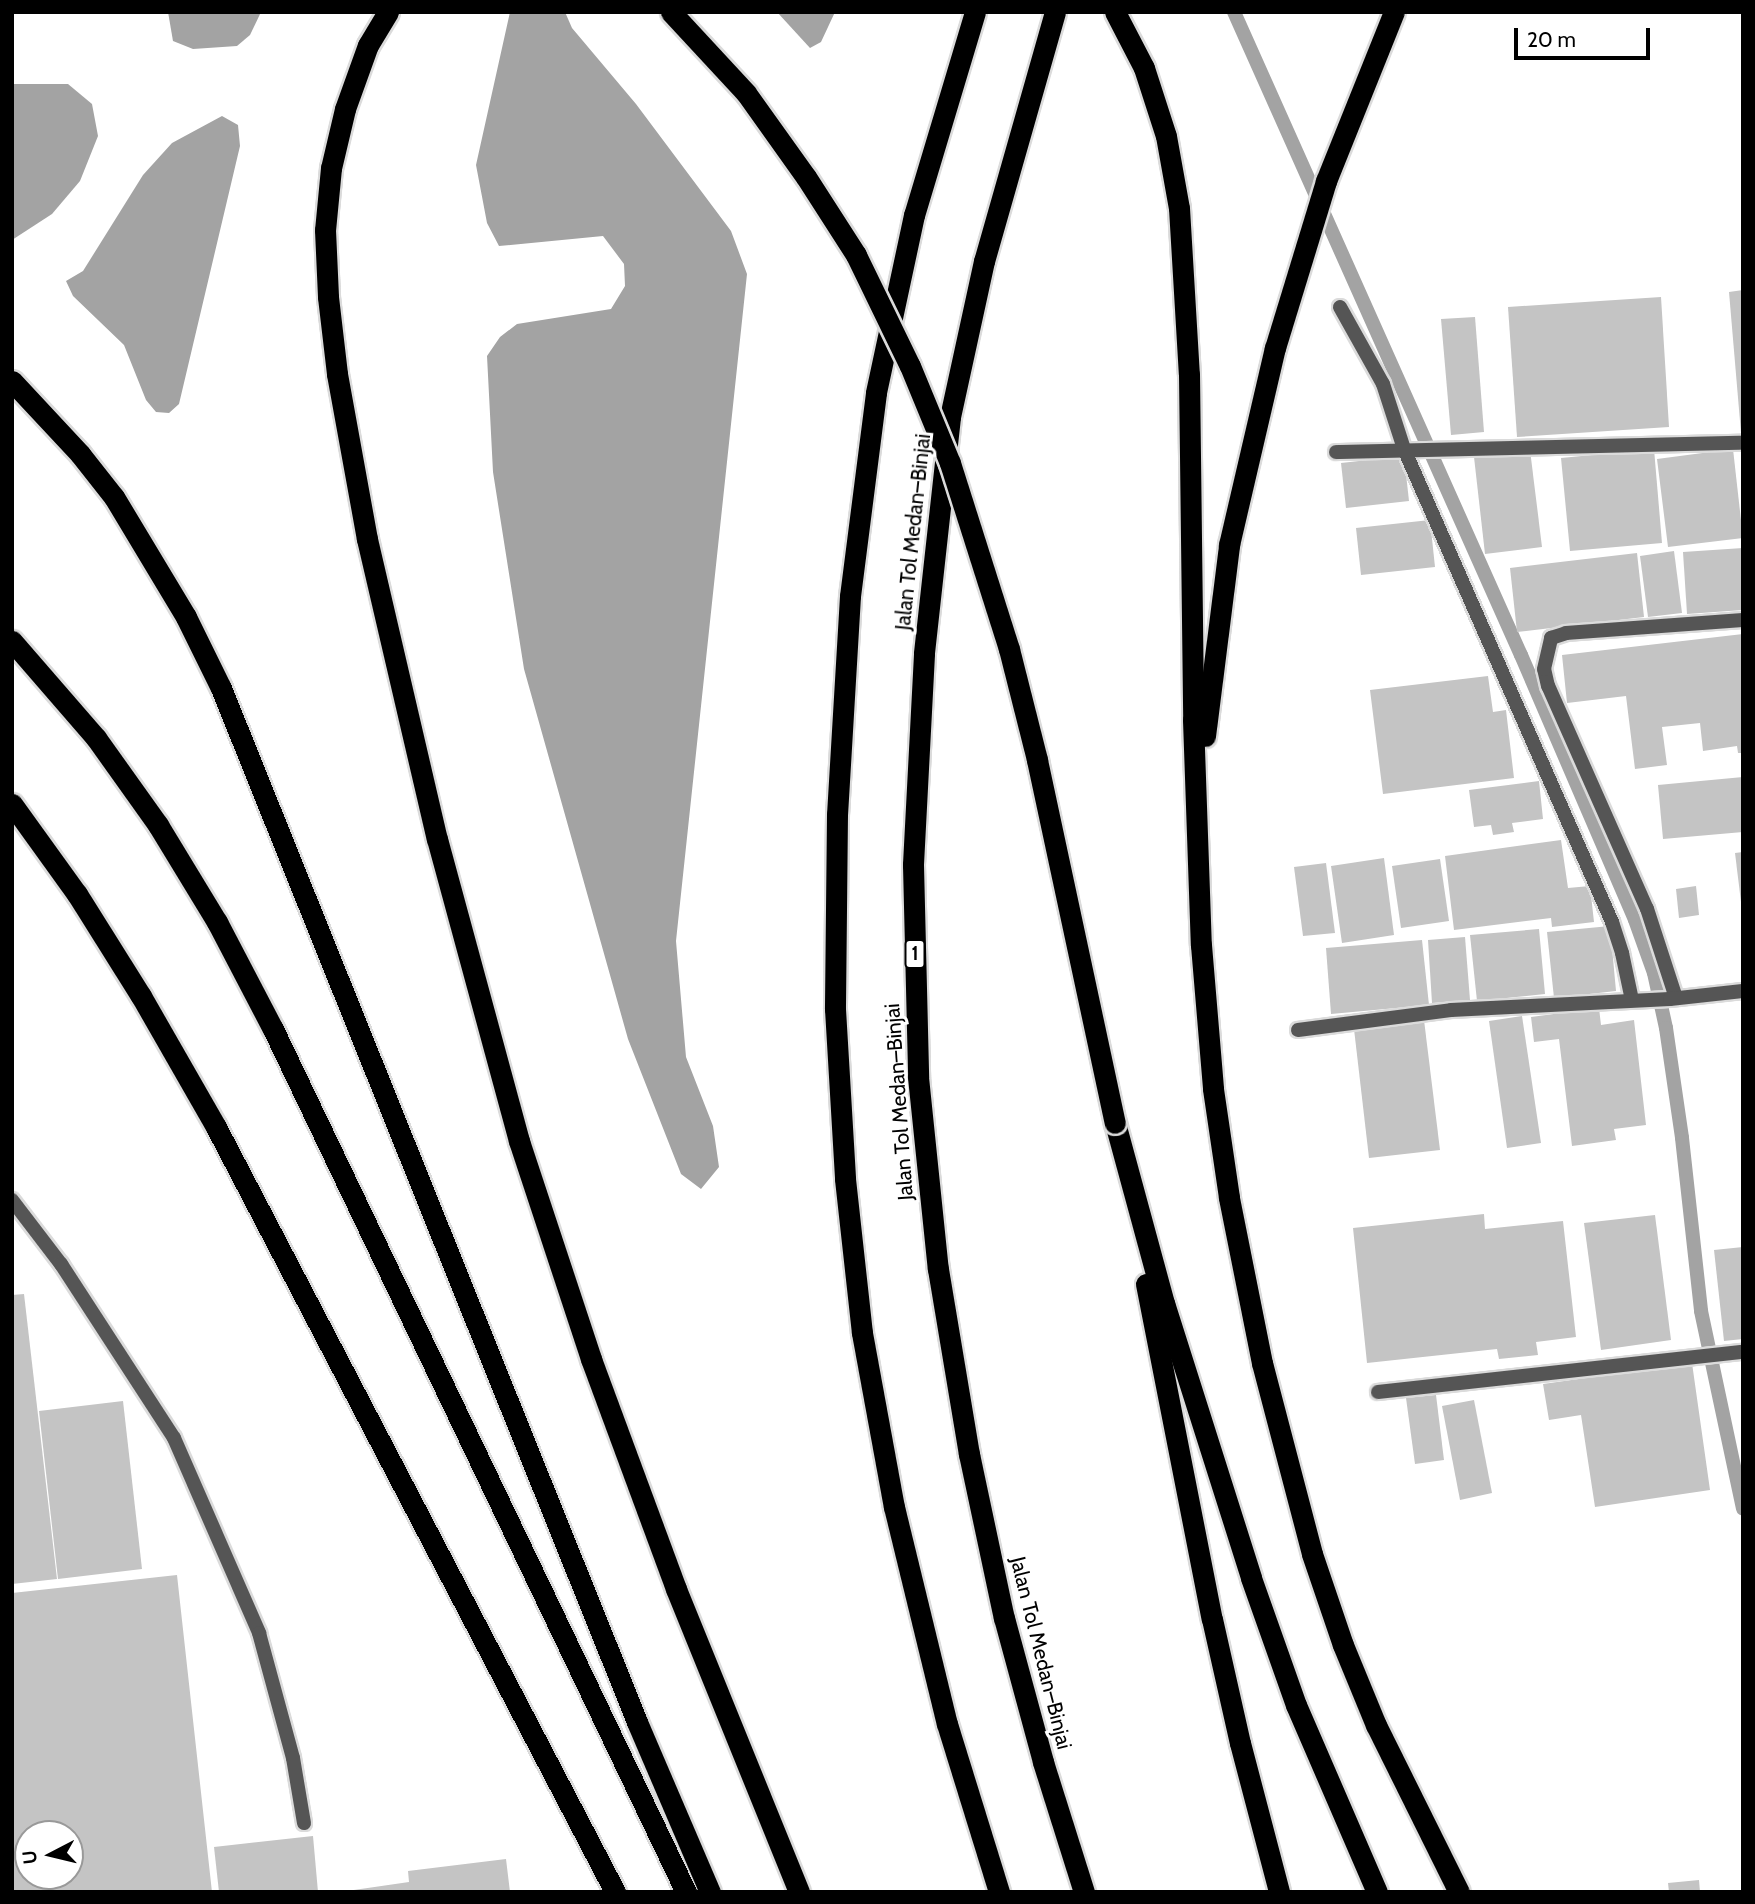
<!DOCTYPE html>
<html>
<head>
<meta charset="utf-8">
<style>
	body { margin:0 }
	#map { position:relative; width:1755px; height:1904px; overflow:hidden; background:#fff; font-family:Cabin,sans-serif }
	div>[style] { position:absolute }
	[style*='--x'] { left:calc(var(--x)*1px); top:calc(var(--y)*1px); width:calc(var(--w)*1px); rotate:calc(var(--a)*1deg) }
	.water>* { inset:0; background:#a3a3a3 }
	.stream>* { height:14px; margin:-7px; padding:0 7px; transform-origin:7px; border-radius:7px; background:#a3a3a3 }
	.building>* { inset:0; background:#c4c4c4 }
	.roads { filter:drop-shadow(2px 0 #dbdbdb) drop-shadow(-2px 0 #dbdbdb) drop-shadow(0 2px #dbdbdb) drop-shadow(0 -2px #dbdbdb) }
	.lane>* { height:14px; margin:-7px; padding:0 7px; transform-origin:7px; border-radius:7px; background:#555 }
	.street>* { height:14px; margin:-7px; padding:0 7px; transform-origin:7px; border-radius:7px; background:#555 }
	.highway>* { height:21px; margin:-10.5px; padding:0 10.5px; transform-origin:10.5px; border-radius:10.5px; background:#000 }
	.bridges { filter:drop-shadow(2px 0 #dbdbdb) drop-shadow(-2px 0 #dbdbdb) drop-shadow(0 2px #dbdbdb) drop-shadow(0 -2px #dbdbdb) }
	.highway-bridge>* { height:21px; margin:-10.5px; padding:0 10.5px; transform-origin:10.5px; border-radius:10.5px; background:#000 }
	span { translate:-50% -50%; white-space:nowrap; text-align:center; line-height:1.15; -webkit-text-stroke:6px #fff; paint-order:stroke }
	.shield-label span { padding:2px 5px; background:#fff; border:2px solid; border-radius:5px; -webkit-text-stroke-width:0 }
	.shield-label { font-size:19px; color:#000; font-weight:700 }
	.street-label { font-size:21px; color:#000 }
	.frame { position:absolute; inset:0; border:14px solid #000; pointer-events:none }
	.north { position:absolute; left:14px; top:1820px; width:70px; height:70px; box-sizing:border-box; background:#fff; border:2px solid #999; border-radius:50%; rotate:263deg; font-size:19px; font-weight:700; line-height:28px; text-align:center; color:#000 }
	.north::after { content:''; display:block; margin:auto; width:24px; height:32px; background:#000; clip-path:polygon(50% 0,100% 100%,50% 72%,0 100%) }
	.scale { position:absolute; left:1514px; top:28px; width:136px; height:32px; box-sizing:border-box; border:4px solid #000; border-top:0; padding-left:9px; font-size:21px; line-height:24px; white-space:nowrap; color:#000; -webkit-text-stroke:5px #fff; paint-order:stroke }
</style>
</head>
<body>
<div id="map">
	<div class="water">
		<div style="clip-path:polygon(168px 12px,261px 12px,250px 35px,237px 46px,193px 49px,173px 41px)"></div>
		<div style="clip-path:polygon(510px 12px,565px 12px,572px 28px,636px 104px,731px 231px,747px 274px,676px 941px,686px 1057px,713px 1126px,719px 1167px,701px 1189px,681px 1174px,628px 1039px,524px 669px,493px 472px,487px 356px,500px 337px,517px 324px,611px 309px,625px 286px,624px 264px,603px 236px,499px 246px,487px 223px,476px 165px)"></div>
		<div style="clip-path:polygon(777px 12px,835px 12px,821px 42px,810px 48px)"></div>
		<div style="clip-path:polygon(12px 84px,68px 84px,92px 104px,98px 136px,80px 181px,52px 214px,12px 240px)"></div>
		<div style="clip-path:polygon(222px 116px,238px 125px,240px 146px,179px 404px,169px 413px,156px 412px,146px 400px,124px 345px,73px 296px,66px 281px,83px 271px,143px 175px,172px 143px)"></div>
	</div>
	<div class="stream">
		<div style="--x:1234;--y:12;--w:704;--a:65.95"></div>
		<div style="--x:1521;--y:655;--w:288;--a:66.7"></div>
		<div style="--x:1635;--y:920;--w:56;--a:70.3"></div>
		<div style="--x:1654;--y:973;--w:56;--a:77.7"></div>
		<div style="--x:1666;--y:1028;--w:111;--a:81.7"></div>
		<div style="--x:1682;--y:1138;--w:174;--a:83.7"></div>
		<div style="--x:1701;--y:1311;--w:202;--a:78"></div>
	</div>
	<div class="building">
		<div style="clip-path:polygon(1743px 290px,1743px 432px,1741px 433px,1729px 292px)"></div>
		<div style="clip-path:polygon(1661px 297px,1669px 427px,1517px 437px,1508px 307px)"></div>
		<div style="clip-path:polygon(1475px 317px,1484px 432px,1451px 435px,1441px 319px)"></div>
		<div style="clip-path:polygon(1654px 449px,1662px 543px,1570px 551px,1561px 458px)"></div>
		<div style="clip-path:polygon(1733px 449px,1743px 538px,1668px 547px,1657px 459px)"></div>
		<div style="clip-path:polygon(1530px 450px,1542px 547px,1485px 554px,1474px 457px)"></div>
		<div style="clip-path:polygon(1404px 456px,1409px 501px,1346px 508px,1341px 463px)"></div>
		<div style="clip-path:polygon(1430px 520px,1435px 567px,1361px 575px,1356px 528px)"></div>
		<div style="clip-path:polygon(1743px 548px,1743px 610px,1687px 614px,1683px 552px)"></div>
		<div style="clip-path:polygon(1674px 551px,1682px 613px,1648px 617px,1640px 556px)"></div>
		<div style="clip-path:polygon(1637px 553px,1644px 617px,1517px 632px,1510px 568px)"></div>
		<div style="clip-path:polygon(1743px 634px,1743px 753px,1738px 753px,1737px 746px,1703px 751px,1700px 723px,1662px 727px,1667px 765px,1635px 769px,1626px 696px,1567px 703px,1562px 655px)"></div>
		<div style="clip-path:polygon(1488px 676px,1493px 712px,1506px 710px,1514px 778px,1383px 794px,1370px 690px)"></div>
		<div style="clip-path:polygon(1743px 777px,1743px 832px,1663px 839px,1658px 785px)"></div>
		<div style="clip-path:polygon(1539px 781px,1543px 819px,1512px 823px,1514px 832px,1493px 835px,1491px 825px,1474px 827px,1469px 790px)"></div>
		<div style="clip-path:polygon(1561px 840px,1568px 888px,1590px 886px,1594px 922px,1552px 927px,1551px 918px,1454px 930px,1445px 856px)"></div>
		<div style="clip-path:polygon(1743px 852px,1743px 902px,1741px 902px,1735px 853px)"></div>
		<div style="clip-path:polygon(1384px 858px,1394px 935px,1342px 943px,1331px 866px)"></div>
		<div style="clip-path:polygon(1440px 859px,1449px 921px,1401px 928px,1392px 866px)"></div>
		<div style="clip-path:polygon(1326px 863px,1335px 933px,1303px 936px,1294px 867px)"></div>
		<div style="clip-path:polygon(1696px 886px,1699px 915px,1679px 918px,1676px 889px)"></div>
		<div style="clip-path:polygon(1610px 926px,1616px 991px,1554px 998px,1547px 932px)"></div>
		<div style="clip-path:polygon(1539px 929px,1545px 994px,1477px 1001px,1470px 935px)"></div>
		<div style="clip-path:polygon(1465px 937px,1470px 1000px,1432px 1003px,1428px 940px)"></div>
		<div style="clip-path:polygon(1422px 940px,1429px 1005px,1331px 1014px,1326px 948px)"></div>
		<div style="clip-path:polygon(1599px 1008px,1601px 1025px,1634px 1020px,1646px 1125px,1614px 1129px,1616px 1140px,1572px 1146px,1559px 1039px,1534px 1042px,1531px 1017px)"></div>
		<div style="clip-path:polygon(1522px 1016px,1541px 1143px,1507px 1148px,1489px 1021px)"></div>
		<div style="clip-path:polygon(1424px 1020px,1440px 1150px,1369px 1158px,1354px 1029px)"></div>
		<div style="clip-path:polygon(1484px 1214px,1485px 1229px,1563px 1221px,1576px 1337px,1536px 1342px,1538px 1355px,1499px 1359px,1497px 1349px,1367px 1363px,1353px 1228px)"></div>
		<div style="clip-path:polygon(1655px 1215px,1671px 1340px,1601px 1350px,1584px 1223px)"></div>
		<div style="clip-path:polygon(1743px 1247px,1743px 1339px,1724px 1341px,1714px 1250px)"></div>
		<div style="clip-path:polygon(24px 1294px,57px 1579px,12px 1584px,12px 1295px)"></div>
		<div style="clip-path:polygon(1692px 1363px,1710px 1490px,1595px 1507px,1581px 1415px,1549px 1420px,1543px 1384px)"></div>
		<div style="clip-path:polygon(1436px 1395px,1444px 1460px,1415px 1464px,1406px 1398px)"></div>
		<div style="clip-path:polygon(1474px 1400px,1492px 1493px,1460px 1500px,1442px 1406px)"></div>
		<div style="clip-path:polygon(123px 1401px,142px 1569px,58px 1579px,39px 1411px)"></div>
		<div style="clip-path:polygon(evenodd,177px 1575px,212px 1892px,12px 1892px,12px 1593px,177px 1575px,28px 1834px,70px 1834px,70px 1876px,28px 1876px,28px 1834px)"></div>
		<div style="clip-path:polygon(313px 1836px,318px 1892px,219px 1892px,214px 1847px)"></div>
		<div style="clip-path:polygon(506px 1859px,510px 1892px,340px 1892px,409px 1882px,408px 1871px)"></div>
		<div style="clip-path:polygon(1699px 1880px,1700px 1892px,1669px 1892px,1668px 1883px)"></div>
	</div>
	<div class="roads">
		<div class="lane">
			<div style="--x:12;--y:1200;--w:81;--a:52.6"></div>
			<div style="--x:61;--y:1264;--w:207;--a:57"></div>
			<div style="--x:174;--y:1438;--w:213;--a:66.4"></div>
			<div style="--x:259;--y:1633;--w:130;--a:74.8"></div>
			<div style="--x:293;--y:1758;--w:66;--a:80.4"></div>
		</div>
		<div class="street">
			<div style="--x:1340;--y:307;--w:88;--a:60.8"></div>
			<div style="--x:1383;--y:384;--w:68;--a:72.1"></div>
			<div style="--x:1404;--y:449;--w:517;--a:66.26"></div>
			<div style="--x:1612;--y:922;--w:33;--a:72"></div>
			<div style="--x:1622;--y:953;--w:48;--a:78"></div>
			<div style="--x:1336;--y:452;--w:407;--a:-1.3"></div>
			<div style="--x:1676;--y:998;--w:94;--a:-108"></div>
			<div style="--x:1647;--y:909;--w:244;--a:-113.9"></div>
			<div style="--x:1548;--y:686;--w:17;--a:-103"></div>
			<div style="--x:1544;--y:669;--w:32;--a:-77"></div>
			<div style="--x:1551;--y:638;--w:16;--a:-18"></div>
			<div style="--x:1566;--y:633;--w:177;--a:-4.2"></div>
			<div style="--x:1298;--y:1030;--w:154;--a:-7.4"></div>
			<div style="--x:1451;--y:1010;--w:219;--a:-2.9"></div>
			<div style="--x:1670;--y:999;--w:73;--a:-6.3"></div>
			<div style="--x:1378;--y:1392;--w:367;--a:-6.3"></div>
		</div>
		<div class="highway">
			<div style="--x:388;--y:12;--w:39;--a:121"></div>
			<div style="--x:368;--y:45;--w:68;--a:109.8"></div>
			<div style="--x:345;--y:109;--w:61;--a:103.3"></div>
			<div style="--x:331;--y:168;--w:62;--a:95.5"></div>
			<div style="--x:325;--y:230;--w:67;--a:87.4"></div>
			<div style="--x:328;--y:297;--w:78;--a:83.3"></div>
			<div style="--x:337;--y:374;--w:168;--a:79.7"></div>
			<div style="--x:367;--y:539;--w:308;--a:76.9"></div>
			<div style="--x:437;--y:839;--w:313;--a:74.8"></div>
			<div style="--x:519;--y:1141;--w:230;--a:71.7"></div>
			<div style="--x:591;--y:1359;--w:245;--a:69.7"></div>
			<div style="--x:676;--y:1589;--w:327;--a:67.9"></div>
			<div style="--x:975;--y:12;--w:212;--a:106.7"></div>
			<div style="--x:914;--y:215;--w:182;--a:102.1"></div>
			<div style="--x:876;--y:393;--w:205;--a:97.3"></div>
			<div style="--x:850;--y:596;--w:218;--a:93.4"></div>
			<div style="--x:837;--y:814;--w:195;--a:90.6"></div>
			<div style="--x:835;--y:1009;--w:170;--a:86.6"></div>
			<div style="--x:845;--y:1179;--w:155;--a:83.7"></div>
			<div style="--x:862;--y:1333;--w:177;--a:79.6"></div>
			<div style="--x:894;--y:1507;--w:223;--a:76.3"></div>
			<div style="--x:947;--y:1724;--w:176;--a:72.8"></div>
			<div style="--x:1055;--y:12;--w:259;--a:105.9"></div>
			<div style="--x:984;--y:261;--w:160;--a:102.3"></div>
			<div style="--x:950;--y:417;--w:238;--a:96.3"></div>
			<div style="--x:924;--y:654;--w:211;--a:93"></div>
			<div style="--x:913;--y:865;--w:212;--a:88.6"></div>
			<div style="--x:918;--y:1077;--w:193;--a:84.1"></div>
			<div style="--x:938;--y:1269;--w:188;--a:80.5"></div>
			<div style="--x:969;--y:1454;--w:168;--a:78"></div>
			<div style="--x:1004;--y:1618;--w:149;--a:74.8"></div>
			<div style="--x:1043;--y:1762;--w:136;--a:72.5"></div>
			<div style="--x:1115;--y:12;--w:63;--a:62.6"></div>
			<div style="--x:1144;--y:68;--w:71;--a:72.1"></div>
			<div style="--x:1166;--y:136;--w:73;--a:79.8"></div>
			<div style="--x:1179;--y:208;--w:166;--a:86.6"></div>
			<div style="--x:1189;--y:374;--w:346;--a:89.3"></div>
			<div style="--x:1193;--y:720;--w:225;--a:88"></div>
			<div style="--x:1201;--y:945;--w:144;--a:85.2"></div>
			<div style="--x:1213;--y:1089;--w:110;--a:81.6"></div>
			<div style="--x:1229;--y:1198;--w:168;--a:78.7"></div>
			<div style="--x:1262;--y:1363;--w:197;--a:75.3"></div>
			<div style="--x:1312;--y:1554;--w:96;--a:71.2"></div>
			<div style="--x:1343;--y:1645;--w:87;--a:67.6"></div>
			<div style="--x:1376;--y:1725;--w:186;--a:63.6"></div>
			<div style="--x:12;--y:381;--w:100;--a:47"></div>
			<div style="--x:80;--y:454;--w:55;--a:51.7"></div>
			<div style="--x:114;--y:497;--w:140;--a:59"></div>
			<div style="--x:186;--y:617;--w:79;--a:63.8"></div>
			<div style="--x:221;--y:688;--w:1115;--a:68.08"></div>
			<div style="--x:637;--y:1722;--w:185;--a:66.8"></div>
			<div style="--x:12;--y:641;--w:128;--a:49.1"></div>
			<div style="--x:96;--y:738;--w:107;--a:54.5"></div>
			<div style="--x:158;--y:825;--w:114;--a:58.7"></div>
			<div style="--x:217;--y:922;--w:121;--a:62.4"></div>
			<div style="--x:273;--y:1029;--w:957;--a:64.43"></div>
			<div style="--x:1205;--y:736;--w:193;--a:-82.8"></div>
			<div style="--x:1229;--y:545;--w:202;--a:-76.9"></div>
			<div style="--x:1275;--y:348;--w:175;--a:-73"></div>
			<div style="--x:1326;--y:181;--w:182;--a:-68.1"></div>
			<div style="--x:12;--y:804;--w:111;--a:54.2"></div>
			<div style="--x:77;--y:894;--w:120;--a:57.9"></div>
			<div style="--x:141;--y:996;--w:151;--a:60.2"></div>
			<div style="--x:216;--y:1127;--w:863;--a:62.45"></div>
			<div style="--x:1115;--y:1123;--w:187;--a:74.8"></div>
			<div style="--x:1164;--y:1303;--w:288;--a:72.4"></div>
			<div style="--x:1251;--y:1578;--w:135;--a:70.5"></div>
			<div style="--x:1296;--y:1705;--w:204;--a:66.6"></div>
			<div style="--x:1146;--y:1284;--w:341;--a:78.9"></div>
			<div style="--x:1212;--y:1619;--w:127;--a:77.3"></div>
			<div style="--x:1240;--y:1743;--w:154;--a:75.3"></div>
		</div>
	</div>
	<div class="bridges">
		<div class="highway-bridge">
			<div style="--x:671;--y:12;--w:110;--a:47.2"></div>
			<div style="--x:746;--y:93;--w:103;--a:54.5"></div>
			<div style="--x:806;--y:177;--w:93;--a:57.3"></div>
			<div style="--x:856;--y:255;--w:123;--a:64.1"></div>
			<div style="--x:910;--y:366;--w:105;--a:67.6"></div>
			<div style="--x:950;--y:463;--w:195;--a:72.4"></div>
			<div style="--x:1009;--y:649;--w:114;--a:75.8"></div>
			<div style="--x:1037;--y:760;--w:371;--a:77.9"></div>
		</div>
	</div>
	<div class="shield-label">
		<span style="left:915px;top:954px">1</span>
	</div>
	<div class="street-label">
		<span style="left:913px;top:532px;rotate:-84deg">Jalan Tol Medan–Binjai</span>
		<span style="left:899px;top:1102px;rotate:-94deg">Jalan Tol Medan–Binjai</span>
		<span style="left:1041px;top:1653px;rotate:76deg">Jalan Tol Medan–Binjai</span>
	</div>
	<div class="frame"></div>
	<div class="north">U</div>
	<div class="scale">20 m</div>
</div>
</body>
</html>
